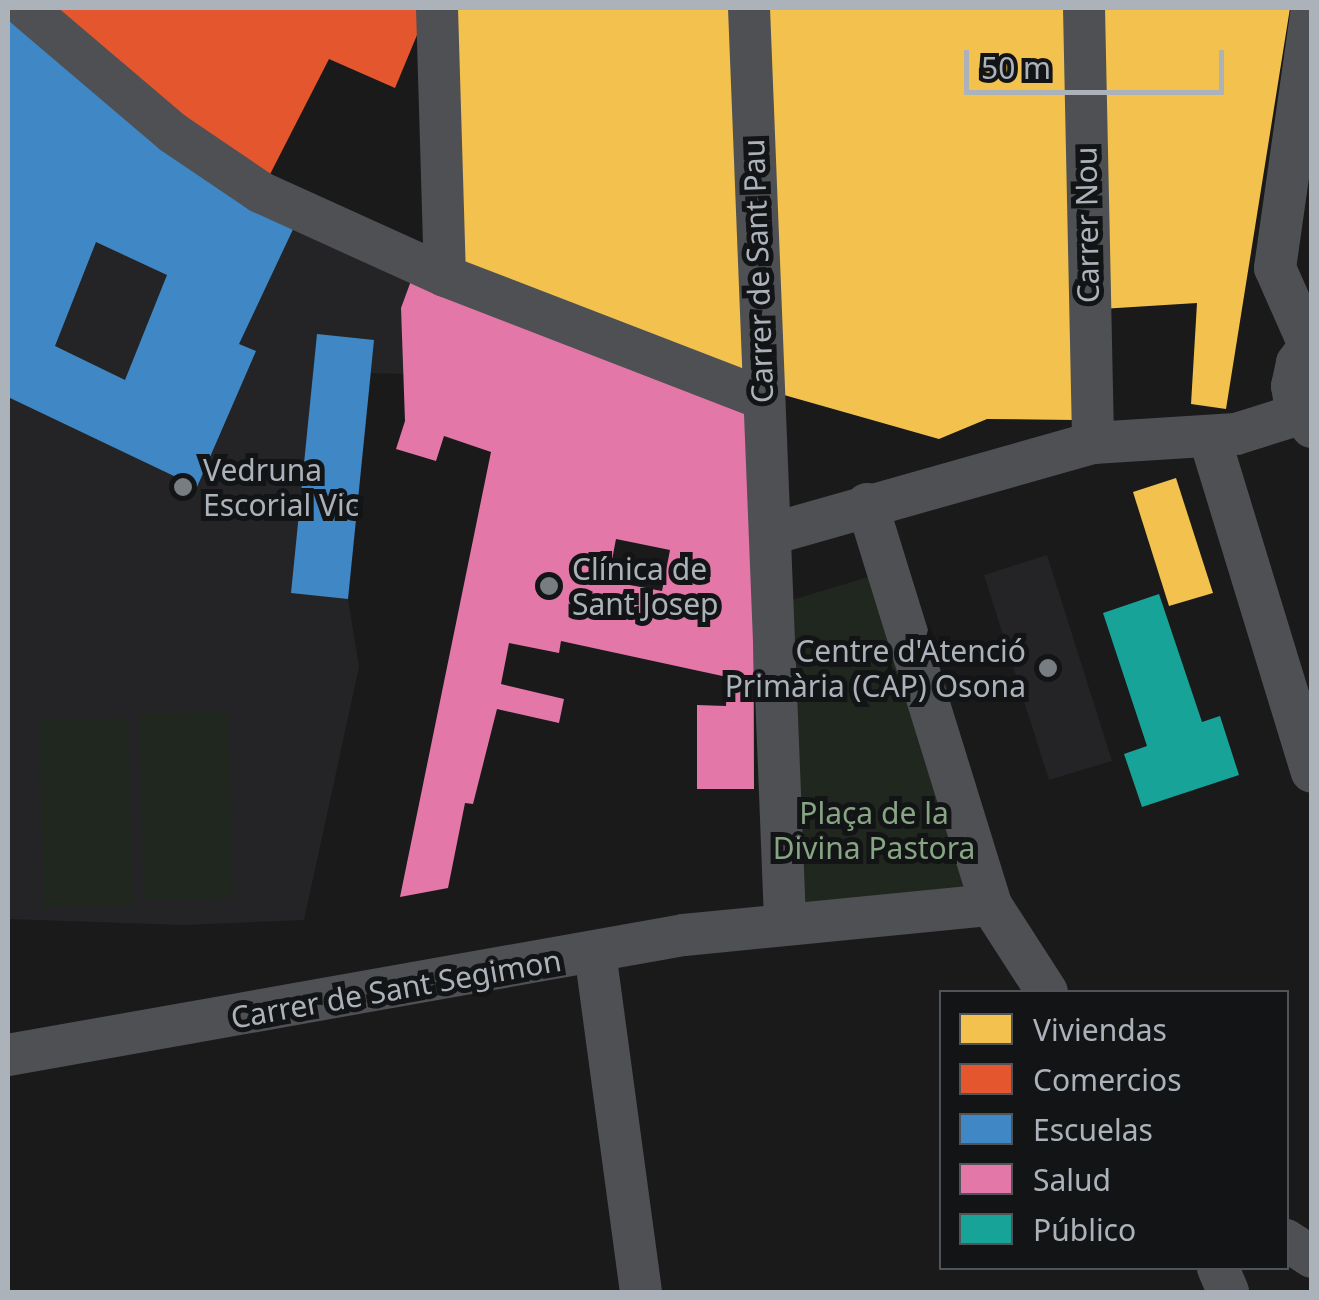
<!DOCTYPE html>
<html>
<head>
<meta charset="utf-8">
<style>
	body { margin:0 }
	#map { position:relative; width:1319px; height:1300px; overflow:hidden; background:#1a1a1a; font-family:"Noto Sans",sans-serif }
	div>[style] { position:absolute }
	[style*='--x'] { left:calc(var(--x)*1px); top:calc(var(--y)*1px); width:calc(var(--w)*1px); rotate:calc(var(--a)*1deg) }
	.built>* { inset:0; background:#242426 }
	.green>* { inset:0; background:#20271f }
	.homes>* { inset:0; background:#f2c14e }
	.shops>* { inset:0; background:#e4572e }
	.schools>* { inset:0; background:#3f88c5 }
	.health>* { inset:0; background:#e377a8 }
	.public>* { inset:0; background:#17a398 }
	.minor>* { height:42px; margin:-21px; padding:0 21px; transform-origin:21px; border-radius:21px; background:#4e5053 }
	.dots>* { width:28px; height:28px; translate:-50% -50%; box-sizing:border-box; border:5px solid #131416; border-radius:50% }
	span { translate:-50% -50%; white-space:nowrap; text-align:center; line-height:1.15; -webkit-text-stroke:10px #131416; paint-order:stroke }
	.street-label { font-size:30px; color:#abb2ba }
	.poi-label { font-size:30px; color:#abb2ba }
	.left { translate:0 -50%; text-align:left }
	.right { translate:-100% -50%; text-align:right }
	.park-label { font-size:30px; color:#87a483 }
	.frame { position:absolute; inset:0; border:10px solid #abb2ba; pointer-events:none }
	.legend { position:absolute; left:939px; top:990px; width:350px; height:280px; box-sizing:border-box; background:#131416; border:2px solid #505358; margin:0; padding:12px 18px; list-style:none; font-size:30px; color:#abb2ba }
	.legend li { display:flex; align-items:center; gap:20px; height:50px }
	.legend b { width:50px; border:2px solid #505358 }
	.scale { position:absolute; left:964px; top:50px; width:260px; height:45px; box-sizing:border-box; border:5px solid #abb2ba; border-top:0; padding-left:12px; font-size:30px; line-height:35px; white-space:nowrap; color:#abb2ba; -webkit-text-stroke:8px #131416; paint-order:stroke }
</style>
</head>
<body>
<div id="map">
	<div class="built">
		<div style="clip-path:polygon(118px 181px,239px 189px,412px 278px,401px 308px,406px 374px,371px 373px,348px 599px,359px 667px,304px 920px,183px 925px,8px 919px,8px 259px,28px 265px)"></div>
		<div style="clip-path:polygon(1047px 555px,1112px 761px,1049px 780px,984px 575px)"></div>
	</div>
	<div class="green">
		<div style="clip-path:polygon(878px 574px,975px 898px,797px 913px,792px 600px)"></div>
		<div style="clip-path:polygon(228px 711px,233px 898px,144px 900px,139px 714px)"></div>
		<div style="clip-path:polygon(128px 718px,133px 905px,44px 907px,39px 720px)"></div>
	</div>
	<div class="homes">
		<div style="clip-path:polygon(448px 8px,736px 8px,744px 380px,453px 270px)"></div>
		<div style="clip-path:polygon(764px 8px,1071px 8px,1075px 420px,987px 419px,939px 439px,784px 395px)"></div>
		<div style="clip-path:polygon(1096px 8px,1290px 8px,1226px 409px,1191px 404px,1197px 303px,1101px 309px)"></div>
		<div style="clip-path:polygon(1176px 478px,1213px 593px,1169px 606px,1133px 492px)"></div>
	</div>
	<div class="shops">
		<div style="clip-path:polygon(43px 8px,427px 8px,427px 11px,395px 88px,329px 59px,265px 184px)"></div>
	</div>
	<div class="schools">
		<div style="clip-path:polygon(evenodd,8px 8px,296px 223px,239px 344px,256px 351px,197px 487px,8px 397px,8px 8px,96px 242px,167px 275px,125px 380px,55px 346px,96px 242px)"></div>
		<div style="clip-path:polygon(317px 334px,374px 340px,348px 599px,291px 593px)"></div>
	</div>
	<div class="health">
		<div style="clip-path:polygon(evenodd,412px 278px,753px 406px,754px 789px,697px 789px,697px 705px,726px 706px,727px 677px,561px 641px,559px 653px,509px 643px,501px 684px,564px 699px,559px 723px,497px 709px,473px 804px,465px 803px,448px 888px,400px 897px,491px 452px,444px 436px,436px 461px,396px 449px,405px 421px,401px 308px,412px 278px,616px 539px,670px 550px,662px 591px,608px 581px,616px 539px)"></div>
	</div>
	<div class="public">
		<div style="clip-path:polygon(1159px 594px,1202px 722px,1220px 716px,1239px 775px,1142px 807px,1124px 754px,1147px 746px,1103px 613px)"></div>
	</div>
	<div class="minor">
		<div style="--x:26;--y:8;--w:193;--a:40.4"></div>
		<div style="--x:173;--y:133;--w:105;--a:34.1"></div>
		<div style="--x:260;--y:192;--w:203;--a:24.4"></div>
		<div style="--x:445;--y:276;--w:339;--a:21.1"></div>
		<div style="--x:437;--y:8;--w:268;--a:88.3"></div>
		<div style="--x:749;--y:8;--w:914;--a:87.74"></div>
		<div style="--x:1084;--y:8;--w:435;--a:88.8"></div>
		<div style="--x:1312;--y:343;--w:25;--a:127"></div>
		<div style="--x:1297;--y:363;--w:24;--a:102"></div>
		<div style="--x:1292;--y:386;--w:22;--a:80"></div>
		<div style="--x:1296;--y:408;--w:25;--a:50"></div>
		<div style="--x:1309;--y:345;--w:84;--a:-113.8"></div>
		<div style="--x:1275;--y:268;--w:262;--a:-81.9"></div>
		<div style="--x:1209;--y:436;--w:351;--a:73"></div>
		<div style="--x:867;--y:504;--w:420;--a:72.8"></div>
		<div style="--x:991;--y:905;--w:103;--a:57.2"></div>
		<div style="--x:771;--y:534;--w:335;--a:-15.8"></div>
		<div style="--x:1093;--y:443;--w:143;--a:-3.6"></div>
		<div style="--x:1236;--y:434;--w:67;--a:-17.4"></div>
		<div style="--x:595;--y:952;--w:343;--a:82.3"></div>
		<div style="--x:8;--y:1055;--w:687;--a:-10.07"></div>
		<div style="--x:684;--y:935;--w:308;--a:-5.6"></div>
		<div style="--x:1286;--y:1240;--w:31;--a:33"></div>
		<div style="--x:1218;--y:1268;--w:26;--a:67"></div>
	</div>
	<div class="dots">
		<div style="left:183px;top:487px;background:#787d82"></div>
		<div style="left:549px;top:586px;background:#787d82"></div>
		<div style="left:1048px;top:668px;background:#787d82"></div>
	</div>
	<div class="street-label">
		<span style="left:1087px;top:225px;rotate:-91deg">Carrer Nou</span>
		<span style="left:758px;top:271px;rotate:-92deg">Carrer de Sant Pau</span>
		<span style="left:396px;top:989px;rotate:-10deg">Carrer de Sant Segimon</span>
	</div>
	<div class="poi-label">
		<span class="left" style="left:203px;top:487px">Vedruna<br>Escorial Vic</span>
		<span class="left" style="left:572px;top:586px">Clínica de<br>Sant Josep</span>
		<span class="right" style="left:1026px;top:668px">Centre d'Atenció<br>Primària (CAP) Osona</span>
	</div>
	<div class="park-label">
		<span style="left:874px;top:830px">Plaça de la<br>Divina Pastora</span>
	</div>
	<div class="frame"></div>
	<ul class="legend">
	<li><b style="height:28px;background:#f2c14e"></b>Viviendas</li>
	<li><b style="height:28px;background:#e4572e"></b>Comercios</li>
	<li><b style="height:28px;background:#3f88c5"></b>Escuelas</li>
	<li><b style="height:28px;background:#e377a8"></b>Salud</li>
	<li><b style="height:28px;background:#17a398"></b>Público</li>
	</ul>
	<div class="scale">50 m</div>
</div>
</body>
</html>
